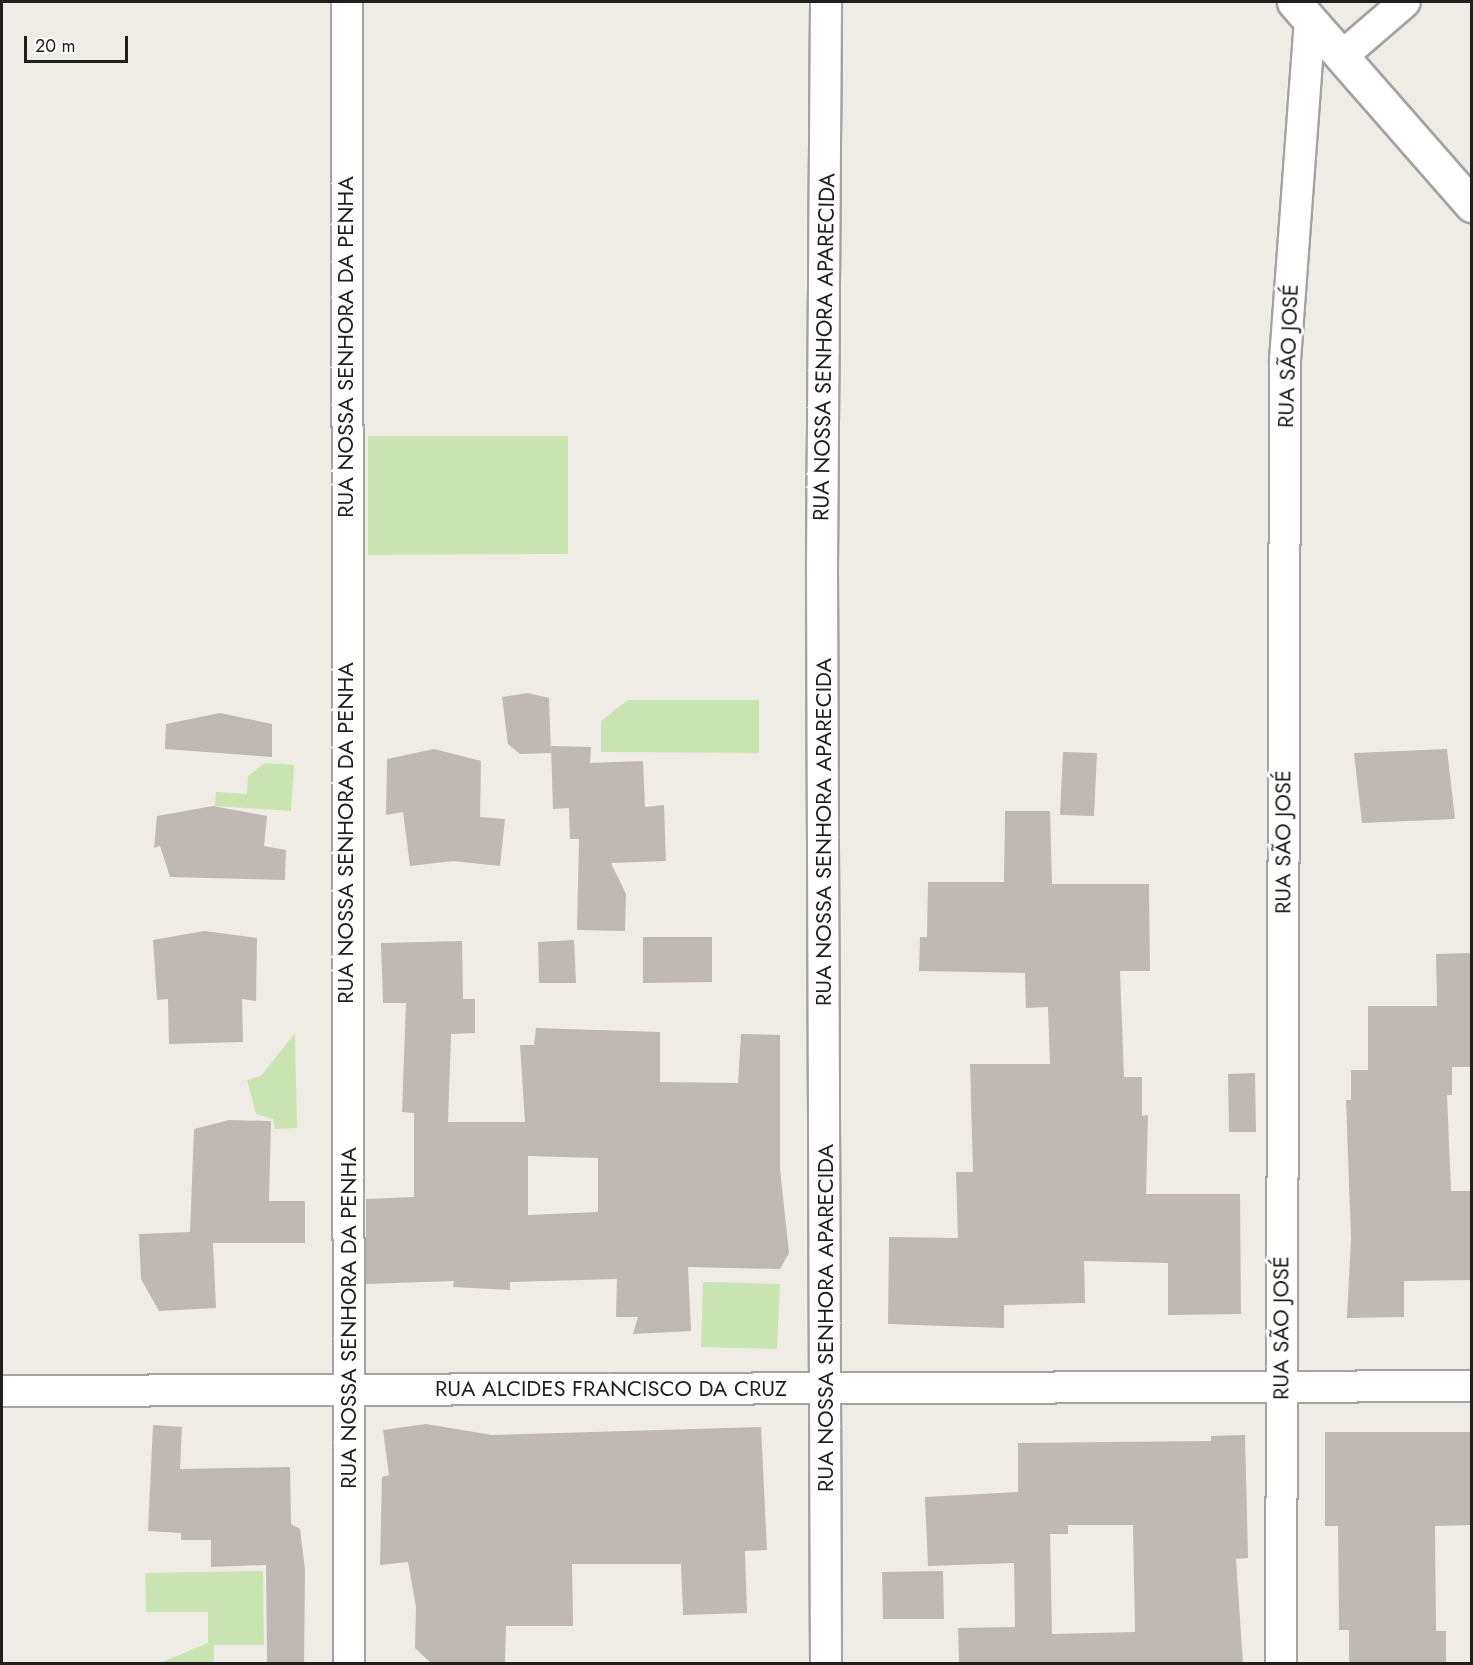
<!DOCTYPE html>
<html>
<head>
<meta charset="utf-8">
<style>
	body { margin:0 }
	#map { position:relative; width:1473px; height:1665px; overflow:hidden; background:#efece6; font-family:Jost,sans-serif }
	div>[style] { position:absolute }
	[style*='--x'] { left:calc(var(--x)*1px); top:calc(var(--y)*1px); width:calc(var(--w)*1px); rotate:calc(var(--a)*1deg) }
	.grass>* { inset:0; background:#cae4b1 }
	.building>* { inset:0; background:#bfb8b3 }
	.roads { filter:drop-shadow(2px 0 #a3a3a3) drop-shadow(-2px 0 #a3a3a3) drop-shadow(0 2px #a3a3a3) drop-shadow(0 -2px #a3a3a3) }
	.minor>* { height:30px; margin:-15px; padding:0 15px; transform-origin:15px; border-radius:15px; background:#fff }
	.tertiary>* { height:33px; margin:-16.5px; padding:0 16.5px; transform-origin:16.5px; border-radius:16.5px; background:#fff }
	span { translate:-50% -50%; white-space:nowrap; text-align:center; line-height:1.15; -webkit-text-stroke:6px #fff; paint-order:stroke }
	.street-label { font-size:22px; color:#1f1f1f }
	.frame { position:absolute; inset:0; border:3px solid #1f1f1f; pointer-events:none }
	.scale { position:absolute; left:24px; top:36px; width:104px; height:27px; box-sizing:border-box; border:3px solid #1f1f1f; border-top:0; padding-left:8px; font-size:18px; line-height:21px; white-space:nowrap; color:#1f1f1f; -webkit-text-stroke:4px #fff; paint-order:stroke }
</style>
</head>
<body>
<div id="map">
	<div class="grass">
		<div style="clip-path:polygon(368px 436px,568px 436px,568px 554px,368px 555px)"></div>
		<div style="clip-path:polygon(628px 700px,759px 700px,759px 753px,601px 752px,601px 721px)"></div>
		<div style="clip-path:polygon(265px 763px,294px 765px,291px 811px,215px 806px,216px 792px,247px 794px,248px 776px)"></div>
		<div style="clip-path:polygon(295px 1033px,297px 1128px,275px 1129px,273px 1119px,256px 1114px,247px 1080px,261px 1076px)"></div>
		<div style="clip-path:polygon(703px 1282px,780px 1284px,777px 1349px,701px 1347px)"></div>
		<div style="clip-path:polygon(263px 1571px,264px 1645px,214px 1645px,214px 1663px,160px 1663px,208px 1643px,208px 1612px,146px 1612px,145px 1573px)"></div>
	</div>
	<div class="building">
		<div style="clip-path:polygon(528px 693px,549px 698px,551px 753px,520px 754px,508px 744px,502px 697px)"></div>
		<div style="clip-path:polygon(220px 713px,272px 724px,272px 757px,165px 749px,166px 724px)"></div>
		<div style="clip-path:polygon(551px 746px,591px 747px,590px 763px,643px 761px,645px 807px,664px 805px,666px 861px,611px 863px,626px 894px,625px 931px,577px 930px,579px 839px,570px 839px,569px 808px,553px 809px)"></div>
		<div style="clip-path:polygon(434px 749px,481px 761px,480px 817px,505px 819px,500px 866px,453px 861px,410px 866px,403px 812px,386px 815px,387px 759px)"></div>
		<div style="clip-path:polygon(1447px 749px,1455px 819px,1362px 823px,1354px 753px)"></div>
		<div style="clip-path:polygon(1063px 752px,1097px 753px,1094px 816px,1060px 815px)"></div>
		<div style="clip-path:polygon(213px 806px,267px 816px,264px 846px,286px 850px,285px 880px,170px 877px,160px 846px,154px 848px,157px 816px)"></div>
		<div style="clip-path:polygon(1005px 811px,1050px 811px,1052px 884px,1149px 884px,1150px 971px,1120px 971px,1124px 1077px,1142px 1077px,1142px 1116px,1148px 1115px,1146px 1194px,1240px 1194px,1241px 1314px,1168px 1315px,1168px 1263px,1084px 1261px,1085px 1303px,1004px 1305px,1004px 1328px,888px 1324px,889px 1237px,958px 1238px,956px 1172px,973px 1172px,970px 1064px,1050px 1064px,1048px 1007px,1026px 1008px,1025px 973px,919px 971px,920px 937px,927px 937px,928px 882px,1004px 882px)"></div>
		<div style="clip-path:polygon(204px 931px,257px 938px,256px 1001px,242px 999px,243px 1042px,169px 1044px,168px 999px,157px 1000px,153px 940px)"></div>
		<div style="clip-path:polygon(643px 937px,712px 937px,712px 982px,643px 983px)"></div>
		<div style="clip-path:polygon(574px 940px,576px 983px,539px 983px,538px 942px)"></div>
		<div style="clip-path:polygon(evenodd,462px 941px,463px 999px,475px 999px,475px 1033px,451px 1034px,448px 1122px,525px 1122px,520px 1045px,534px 1045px,536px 1028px,660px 1032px,660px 1082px,738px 1083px,741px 1034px,780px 1035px,780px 1169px,789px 1253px,780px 1269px,688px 1267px,691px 1331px,633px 1334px,638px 1317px,616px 1317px,617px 1279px,510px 1282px,510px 1290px,453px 1287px,454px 1281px,366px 1284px,366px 1199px,414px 1197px,414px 1113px,402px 1112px,406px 1003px,383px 1003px,381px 943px,462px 941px,528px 1156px,598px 1158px,598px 1212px,528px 1215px,528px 1156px)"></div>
		<div style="clip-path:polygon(1472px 953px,1472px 1067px,1452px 1067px,1452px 1095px,1447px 1095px,1451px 1191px,1472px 1191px,1472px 1280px,1404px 1281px,1404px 1317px,1347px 1318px,1351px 1238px,1346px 1100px,1351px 1100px,1351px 1070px,1368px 1070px,1368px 1006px,1437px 1006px,1436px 954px)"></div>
		<div style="clip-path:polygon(1255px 1073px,1256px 1132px,1229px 1132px,1228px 1074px)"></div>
		<div style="clip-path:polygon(229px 1120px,271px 1121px,269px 1201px,305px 1201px,305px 1243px,213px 1243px,216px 1308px,159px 1311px,141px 1279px,139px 1234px,190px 1232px,194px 1129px)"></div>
		<div style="clip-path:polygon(426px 1424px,492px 1435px,761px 1427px,767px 1550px,745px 1551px,747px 1613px,683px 1615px,681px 1564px,572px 1564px,573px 1626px,506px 1626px,505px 1664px,432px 1664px,415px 1648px,416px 1607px,408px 1562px,380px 1565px,382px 1477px,389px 1475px,383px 1430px)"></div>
		<div style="clip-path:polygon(153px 1425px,182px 1427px,180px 1469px,290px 1467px,291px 1524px,300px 1529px,305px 1570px,304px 1664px,267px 1664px,266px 1565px,211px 1567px,211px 1540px,181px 1540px,181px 1533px,148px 1531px)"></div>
		<div style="clip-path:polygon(1325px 1432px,1472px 1432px,1472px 1525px,1435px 1526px,1436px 1631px,1446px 1631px,1446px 1664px,1349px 1664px,1349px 1630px,1339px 1630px,1338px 1526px,1325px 1526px)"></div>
		<div style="clip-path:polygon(evenodd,1245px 1435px,1248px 1558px,1236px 1559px,1243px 1664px,959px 1664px,958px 1628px,1015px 1627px,1014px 1563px,928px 1566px,925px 1497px,1018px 1492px,1018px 1443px,1211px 1441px,1211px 1436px,1245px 1435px,1068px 1525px,1133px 1525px,1135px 1632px,1052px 1634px,1050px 1534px,1068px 1534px,1068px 1525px)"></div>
		<div style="clip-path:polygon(943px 1571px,944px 1619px,883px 1619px,882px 1572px)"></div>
	</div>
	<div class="roads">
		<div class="minor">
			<div style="--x:347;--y:2;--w:1662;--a:89.93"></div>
			<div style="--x:1341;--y:57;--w:84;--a:-40.7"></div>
			<div style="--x:2;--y:1391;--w:1470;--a:-0.19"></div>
			<div style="--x:826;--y:1664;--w:1099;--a:-90.21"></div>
			<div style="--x:822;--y:565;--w:563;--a:-89.59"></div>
			<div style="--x:1281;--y:1664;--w:1304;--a:-89.82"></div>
			<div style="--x:1285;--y:360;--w:340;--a:-85.8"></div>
		</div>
		<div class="tertiary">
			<div style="--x:1294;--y:2;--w:270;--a:48.8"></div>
		</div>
	</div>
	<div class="street-label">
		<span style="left:346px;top:347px;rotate:-90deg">RUA NOSSA SENHORA DA PENHA</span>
		<span style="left:824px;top:347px;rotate:-89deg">RUA NOSSA SENHORA APARECIDA</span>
		<span style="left:1288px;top:356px;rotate:-88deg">RUA SÃO JOSÉ</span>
		<span style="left:824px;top:832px;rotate:-90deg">RUA NOSSA SENHORA APARECIDA</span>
		<span style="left:346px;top:833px;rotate:-90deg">RUA NOSSA SENHORA DA PENHA</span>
		<span style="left:1283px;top:842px;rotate:-90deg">RUA SÃO JOSÉ</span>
		<span style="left:349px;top:1318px;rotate:-90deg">RUA NOSSA SENHORA DA PENHA</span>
		<span style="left:826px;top:1318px;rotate:-90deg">RUA NOSSA SENHORA APARECIDA</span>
		<span style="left:1281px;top:1328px;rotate:-90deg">RUA SÃO JOSÉ</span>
		<span style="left:611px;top:1389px">RUA ALCIDES FRANCISCO DA CRUZ</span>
	</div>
	<div class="frame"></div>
	<div class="scale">20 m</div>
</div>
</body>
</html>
